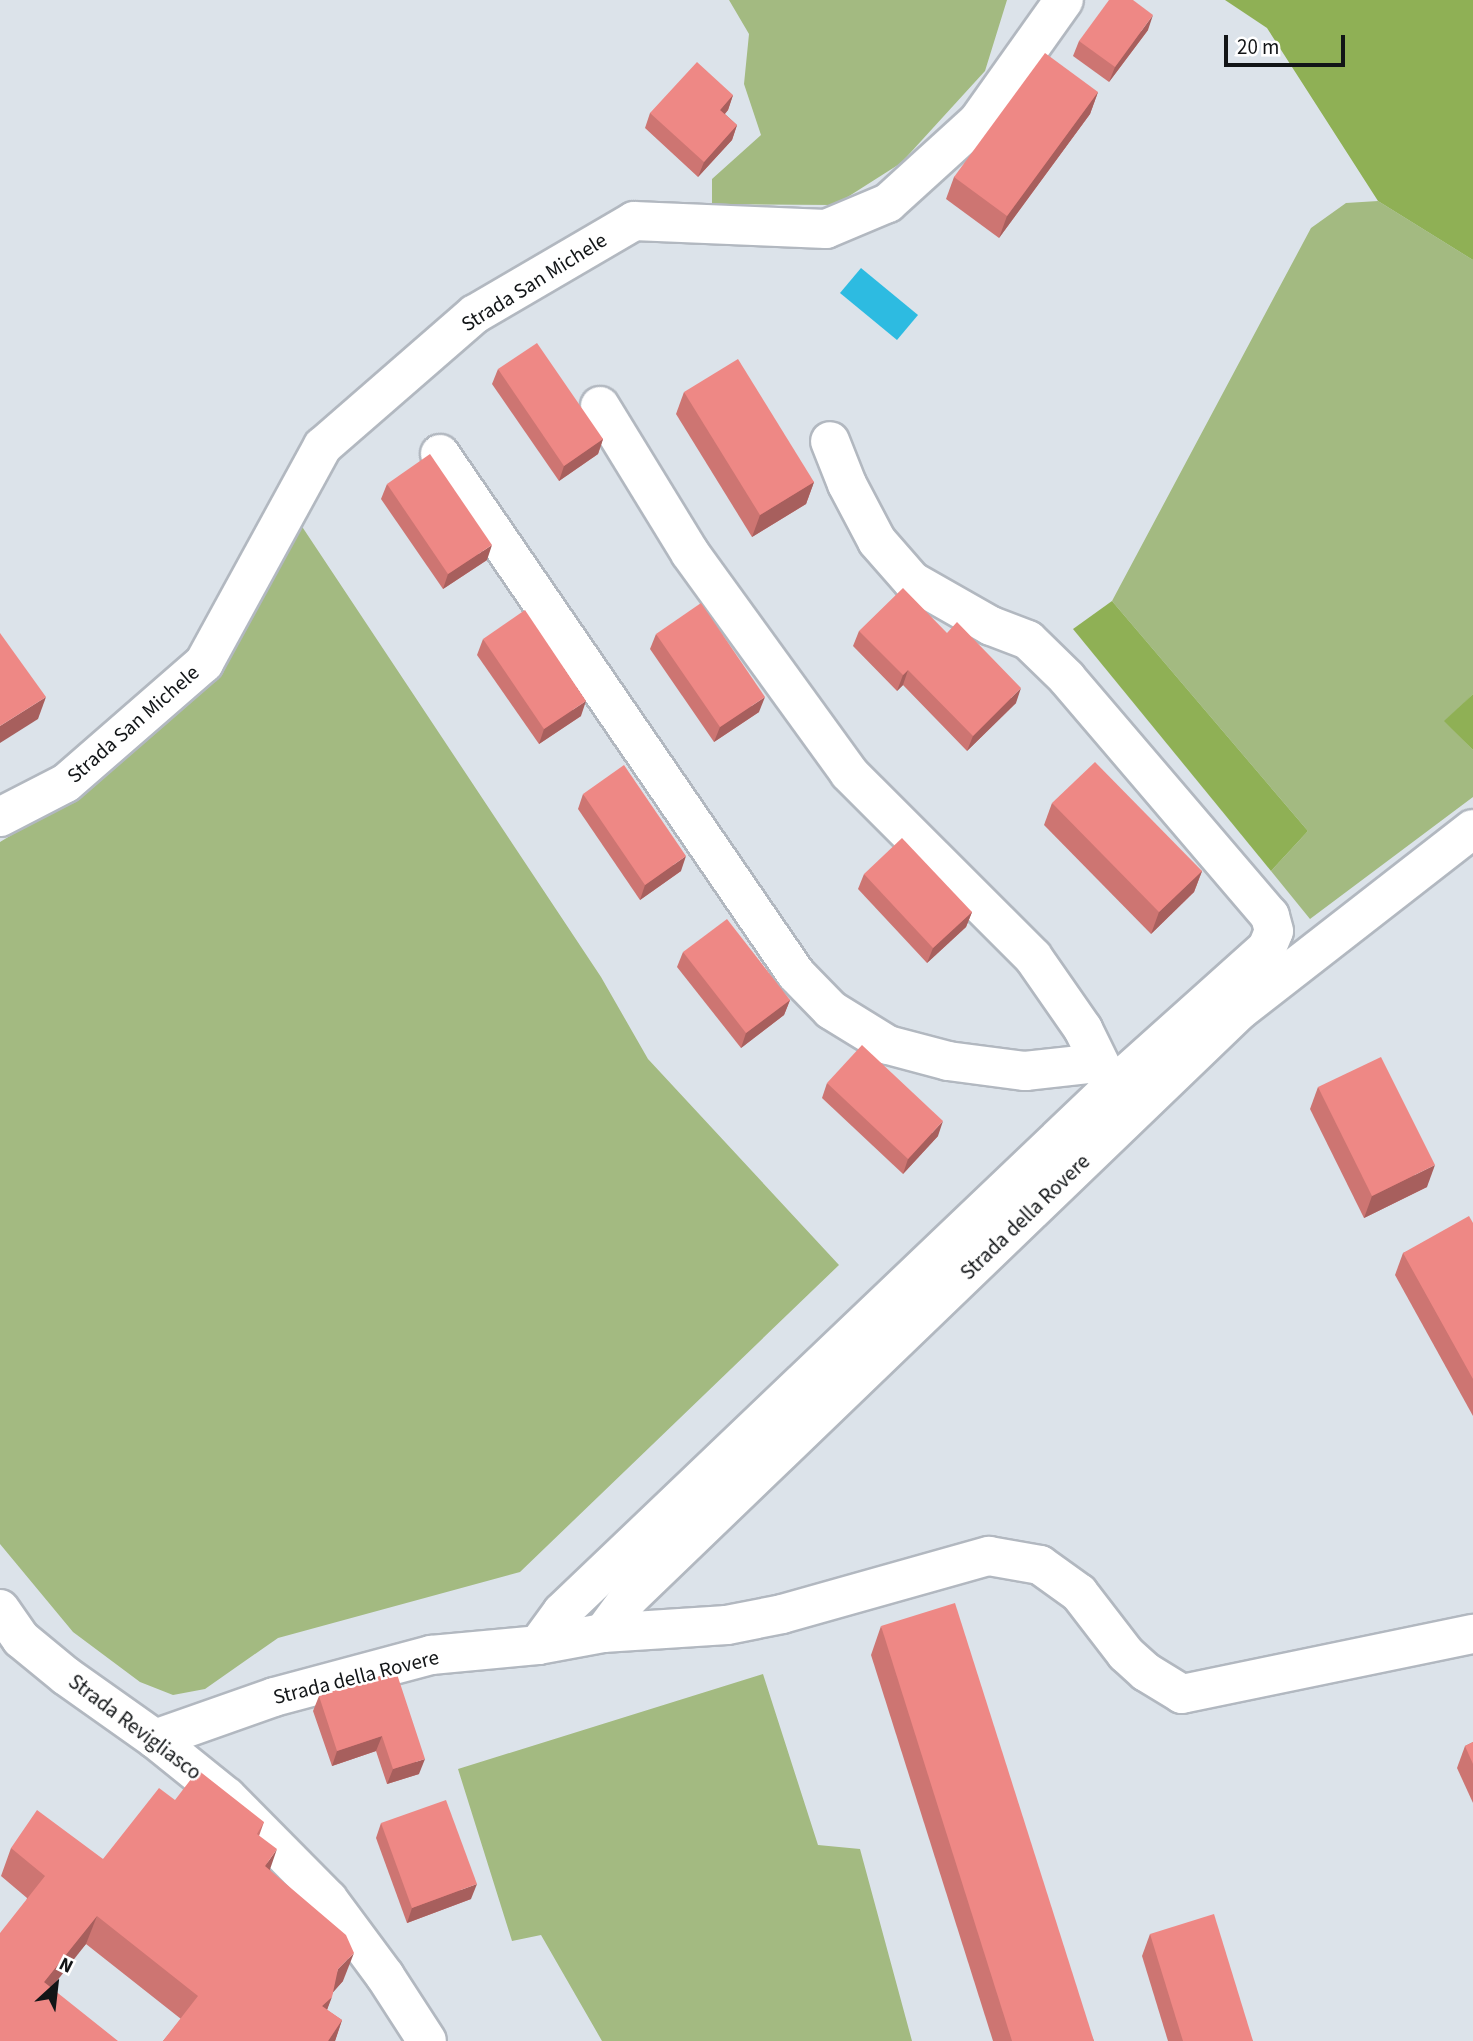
<!DOCTYPE html>
<html>
<head>
<meta charset="utf-8">
<style>
	body { margin:0 }
	#map { position:relative; width:1473px; height:2041px; overflow:hidden; background:#dce3ea; font-family:"Source Sans 3",sans-serif }
	div>[style] { position:absolute }
	[style*='--x'] { left:calc(var(--x)*1px); top:calc(var(--y)*1px); width:calc(var(--w)*1px); rotate:calc(var(--a)*1deg) }
	.green>* { inset:0; background:#a3ba81 }
	.forest>* { inset:0; background:#8fb055 }
	.water>* { inset:0; background:#2dbbe1 }
	.roads { filter:drop-shadow(2px 0 #b2b8c0) drop-shadow(-2px 0 #b2b8c0) drop-shadow(0 2px #b2b8c0) drop-shadow(0 -2px #b2b8c0) }
	.minor>* { height:38px; margin:-19px; padding:0 19px; transform-origin:19px; border-radius:19px; background:#fff }
	.wall>* { inset:0; background:#cd7572 }
	.shaded-wall>* { inset:0; background:#a75f5d }
	.building>* { inset:0; background:#ee8885 }
	span { translate:-50% -50%; white-space:nowrap; text-align:center; line-height:1.15; -webkit-text-stroke:5px #fff; paint-order:stroke }
	.street-label { font-size:21px; color:#121517 }
	.north { position:absolute; left:21px; top:1950px; width:70px; height:70px; -webkit-text-stroke:5px #fff; paint-order:stroke; rotate:27deg; font-size:19px; font-weight:700; line-height:28px; text-align:center; color:#121517 }
	.north::after { content:''; display:block; margin:auto; width:24px; height:32px; background:#121517; clip-path:polygon(50% 0,100% 100%,50% 72%,0 100%) }
	.scale { position:absolute; left:1224px; top:35px; width:121px; height:32px; box-sizing:border-box; border:4px solid #121517; border-top:0; padding-left:9px; font-size:21px; line-height:24px; white-space:nowrap; color:#121517; -webkit-text-stroke:5px #fff; paint-order:stroke }
</style>
</head>
<body>
<div id="map">
	<div class="green">
		<div style="clip-path:polygon(729px 0,1007px 0,985px 71px,901px 163px,835px 205px,712px 204px,712px 179px,761px 135px,744px 84px,749px 34px)"></div>
		<div style="clip-path:polygon(1378px 201px,1473px 260px,1473px 694px,1445px 721px,1473px 750px,1473px 797px,1310px 919px,1271px 871px,1308px 831px,1112px 601px,1311px 228px,1346px 203px)"></div>
		<div style="clip-path:polygon(297px 519px,601px 977px,648px 1059px,839px 1265px,520px 1572px,278px 1638px,205px 1689px,173px 1695px,140px 1682px,73px 1632px,0 1544px,0 842px,76px 796px)"></div>
		<div style="clip-path:polygon(763px 1674px,818px 1845px,860px 1849px,912px 2041px,602px 2041px,541px 1935px,512px 1941px,458px 1769px)"></div>
	</div>
	<div class="forest">
		<div style="clip-path:polygon(1225px 0,1473px 0,1473px 260px,1378px 201px,1267px 28px)"></div>
		<div style="clip-path:polygon(1112px 601px,1308px 831px,1271px 871px,1073px 629px)"></div>
		<div style="clip-path:polygon(1473px 694px,1473px 750px,1444px 721px)"></div>
	</div>
	<div class="water">
		<div style="clip-path:polygon(861px 268px,918px 315px,897px 340px,840px 293px)"></div>
	</div>
	<div class="roads">
		<div class="minor">
			<div style="--x:600;--y:406;--w:172;--a:58.5"></div>
			<div style="--x:690;--y:553;--w:271;--a:54.1"></div>
			<div style="--x:849;--y:773;--w:260;--a:45"></div>
			<div style="--x:1033;--y:957;--w:88;--a:55.2"></div>
			<div style="--x:1083;--y:1029;--w:59;--a:63.9"></div>
			<div style="--x:440;--y:454;--w:630;--a:55.6"></div>
			<div style="--x:796;--y:974;--w:50;--a:45.8"></div>
			<div style="--x:831;--y:1010;--w:67;--a:31.6"></div>
			<div style="--x:888;--y:1045;--w:62;--a:14.9"></div>
			<div style="--x:948;--y:1061;--w:78;--a:7.4"></div>
			<div style="--x:1025;--y:1071;--w:72;--a:-6.3"></div>
			<div style="--x:0;--y:817;--w:74;--a:-27.3"></div>
			<div style="--x:66;--y:783;--w:183;--a:-41"></div>
			<div style="--x:204;--y:663;--w:247;--a:-61.3"></div>
			<div style="--x:323;--y:446;--w:201;--a:-41"></div>
			<div style="--x:475;--y:314;--w:184;--a:-30.3"></div>
			<div style="--x:634;--y:221;--w:192;--a:2.4"></div>
			<div style="--x:826;--y:229;--w:67;--a:-22.8"></div>
			<div style="--x:888;--y:203;--w:122;--a:-42.3"></div>
			<div style="--x:978;--y:121;--w:148;--a:-54.6"></div>
			<div style="--x:0;--y:1609;--w:37;--a:55"></div>
			<div style="--x:21;--y:1639;--w:58;--a:39.4"></div>
			<div style="--x:66;--y:1676;--w:109;--a:35.3"></div>
			<div style="--x:155;--y:1739;--w:92;--a:38.9"></div>
			<div style="--x:227;--y:1797;--w:144;--a:45.3"></div>
			<div style="--x:328;--y:1899;--w:96;--a:53.5"></div>
			<div style="--x:385;--y:1976;--w:77;--a:57.1"></div>
			<div style="--x:603;--y:1633;--w:44;--a:-53.4"></div>
			<div style="--x:629;--y:1598;--w:847;--a:-43.9"></div>
			<div style="--x:1239;--y:1011;--w:296;--a:-37.9"></div>
			<div style="--x:538;--y:1645;--w:41;--a:-54"></div>
			<div style="--x:562;--y:1612;--w:760;--a:-43.67"></div>
			<div style="--x:1112;--y:1087;--w:208;--a:-41.9"></div>
			<div style="--x:1267;--y:948;--w:18;--a:-68"></div>
			<div style="--x:1274;--y:931;--w:16;--a:-105"></div>
			<div style="--x:1270;--y:916;--w:313;--a:-130.5"></div>
			<div style="--x:1067;--y:678;--w:54;--a:-135.7"></div>
			<div style="--x:1028;--y:640;--w:40;--a:-159"></div>
			<div style="--x:991;--y:626;--w:91;--a:-150.3"></div>
			<div style="--x:912;--y:581;--w:53;--a:-131.2"></div>
			<div style="--x:877;--y:541;--w:64;--a:-117.8"></div>
			<div style="--x:847;--y:484;--w:46;--a:-111.6"></div>
			<div style="--x:155;--y:1739;--w:126;--a:-19.4"></div>
			<div style="--x:274;--y:1697;--w:163;--a:-15"></div>
			<div style="--x:431;--y:1655;--w:107;--a:-5.3"></div>
			<div style="--x:538;--y:1645;--w:66;--a:-10.5"></div>
			<div style="--x:603;--y:1633;--w:124;--a:-3.7"></div>
			<div style="--x:727;--y:1625;--w:56;--a:-11.3"></div>
			<div style="--x:782;--y:1614;--w:215;--a:-15.7"></div>
			<div style="--x:989;--y:1556;--w:52;--a:10"></div>
			<div style="--x:1040;--y:1565;--w:48;--a:35.7"></div>
			<div style="--x:1079;--y:1593;--w:77;--a:52.4"></div>
			<div style="--x:1126;--y:1654;--w:27;--a:42"></div>
			<div style="--x:1146;--y:1672;--w:42;--a:31.4"></div>
			<div style="--x:1182;--y:1694;--w:297;--a:-11.7"></div>
		</div>
	</div>
	<div class="wall">
		<div style="clip-path:polygon(1148px 30px,1109px 82px,1073px 56px,1079px 41px)"></div>
		<div style="clip-path:polygon(1098px 92px,1090px 114px,999px 238px,946px 199px,954px 177px)"></div>
		<div style="clip-path:polygon(733px 95px,728px 110px,725px 114px,737px 125px,732px 140px,698px 177px,645px 128px,650px 113px)"></div>
		<div style="clip-path:polygon(498px 369px,603px 439px,598px 454px,559px 481px,492px 384px)"></div>
		<div style="clip-path:polygon(684px 392px,814px 482px,806px 504px,752px 537px,676px 414px)"></div>
		<div style="clip-path:polygon(387px 484px,487px 560px,443px 589px,381px 499px)"></div>
		<div style="clip-path:polygon(859px 631px,947px 633px,1016px 703px,967px 751px,903px 685px,897px 691px,853px 646px)"></div>
		<div style="clip-path:polygon(656px 634px,759px 712px,714px 742px,650px 649px)"></div>
		<div style="clip-path:polygon(483px 639px,581px 716px,539px 744px,477px 655px)"></div>
		<div style="clip-path:polygon(583px 794px,681px 871px,640px 900px,578px 809px)"></div>
		<div style="clip-path:polygon(1052px 803px,1202px 871px,1194px 892px,1151px 934px,1044px 825px)"></div>
		<div style="clip-path:polygon(864px 874px,972px 912px,966px 927px,927px 963px,858px 889px)"></div>
		<div style="clip-path:polygon(683px 952px,790px 1000px,784px 1015px,741px 1048px,677px 967px)"></div>
		<div style="clip-path:polygon(827px 1083px,938px 1136px,903px 1174px,822px 1098px)"></div>
		<div style="clip-path:polygon(1318px 1087px,1427px 1187px,1364px 1218px,1310px 1109px)"></div>
		<div style="clip-path:polygon(1473px 1223px,1473px 1416px,1395px 1275px,1403px 1253px)"></div>
		<div style="clip-path:polygon(881px 1626px,1094px 2041px,993px 2041px,871px 1655px)"></div>
		<div style="clip-path:polygon(396px 1671px,419px 1774px,387px 1784px,376px 1751px,332px 1766px,313px 1711px,319px 1696px)"></div>
		<div style="clip-path:polygon(1473px 1742px,1473px 1803px,1457px 1768px,1465px 1746px)"></div>
		<div style="clip-path:polygon(264px 1822px,259px 1836px,270px 1870px,343px 1981px,333px 1992px,327px 2010px,342px 2020px,335px 2041px,163px 2041px,181px 2019px,86px 1944px,0 2041px,27px 1898px,1px 1876px,11px 1848px,103px 1859px)"></div>
		<div style="clip-path:polygon(381px 1823px,471px 1899px,407px 1923px,376px 1838px)"></div>
		<div style="clip-path:polygon(1150px 1934px,1253px 2041px,1168px 2041px,1142px 1956px)"></div>
	</div>
	<div class="shaded-wall">
		<div style="clip-path:polygon(1153px 15px,1148px 30px,1109px 82px,1115px 67px)"></div>
		<div style="clip-path:polygon(1098px 92px,1090px 114px,999px 238px,1007px 216px)"></div>
		<div style="clip-path:polygon(733px 95px,728px 110px,715px 125px,720px 110px)"></div>
		<div style="clip-path:polygon(737px 125px,732px 140px,698px 177px,704px 162px)"></div>
		<div style="clip-path:polygon(603px 439px,598px 454px,559px 481px,564px 466px)"></div>
		<div style="clip-path:polygon(814px 482px,806px 504px,752px 537px,760px 515px)"></div>
		<div style="clip-path:polygon(492px 545px,487px 560px,443px 589px,448px 574px)"></div>
		<div style="clip-path:polygon(908px 670px,903px 685px,897px 691px,903px 675px)"></div>
		<div style="clip-path:polygon(1021px 688px,1016px 703px,967px 751px,973px 736px)"></div>
		<div style="clip-path:polygon(46px 697px,38px 719px,0 743px,0 726px)"></div>
		<div style="clip-path:polygon(765px 697px,759px 712px,714px 742px,720px 727px)"></div>
		<div style="clip-path:polygon(586px 701px,581px 716px,539px 744px,544px 729px)"></div>
		<div style="clip-path:polygon(686px 856px,681px 871px,640px 900px,645px 885px)"></div>
		<div style="clip-path:polygon(1202px 871px,1194px 892px,1151px 934px,1159px 912px)"></div>
		<div style="clip-path:polygon(972px 912px,966px 927px,927px 963px,933px 948px)"></div>
		<div style="clip-path:polygon(790px 1000px,784px 1015px,741px 1048px,746px 1033px)"></div>
		<div style="clip-path:polygon(943px 1121px,938px 1136px,903px 1174px,908px 1159px)"></div>
		<div style="clip-path:polygon(1435px 1165px,1427px 1187px,1364px 1218px,1372px 1196px)"></div>
		<div style="clip-path:polygon(382px 1736px,376px 1751px,332px 1766px,337px 1751px)"></div>
		<div style="clip-path:polygon(425px 1759px,419px 1774px,387px 1784px,393px 1769px)"></div>
		<div style="clip-path:polygon(277px 1849px,267px 1878px,265px 1866px)"></div>
		<div style="clip-path:polygon(477px 1884px,471px 1899px,407px 1923px,412px 1908px)"></div>
		<div style="clip-path:polygon(97px 1916px,86px 1944px,34px 2010px,44px 1982px)"></div>
		<div style="clip-path:polygon(354px 1953px,343px 1981px,328px 1998px,338px 1969px)"></div>
		<div style="clip-path:polygon(332px 1997px,321px 2025px,322px 2006px)"></div>
		<div style="clip-path:polygon(342px 2020px,335px 2041px,328px 2041px)"></div>
	</div>
	<div class="building">
		<div style="clip-path:polygon(1109px 0,1133px 0,1153px 15px,1115px 67px,1079px 41px)"></div>
		<div style="clip-path:polygon(1045px 53px,1098px 92px,1007px 216px,954px 177px)"></div>
		<div style="clip-path:polygon(697px 62px,733px 95px,720px 110px,737px 125px,704px 162px,650px 113px)"></div>
		<div style="clip-path:polygon(537px 343px,603px 439px,564px 466px,498px 369px)"></div>
		<div style="clip-path:polygon(738px 359px,814px 482px,760px 515px,684px 392px)"></div>
		<div style="clip-path:polygon(430px 454px,492px 545px,448px 574px,387px 484px)"></div>
		<div style="clip-path:polygon(903px 588px,947px 633px,957px 622px,1021px 688px,973px 736px,908px 670px,903px 675px,859px 631px)"></div>
		<div style="clip-path:polygon(701px 603px,765px 697px,720px 727px,656px 634px)"></div>
		<div style="clip-path:polygon(525px 610px,586px 701px,544px 729px,483px 639px)"></div>
		<div style="clip-path:polygon(0 633px,46px 697px,0 726px)"></div>
		<div style="clip-path:polygon(1095px 762px,1202px 871px,1159px 912px,1052px 803px)"></div>
		<div style="clip-path:polygon(624px 765px,686px 856px,645px 885px,583px 794px)"></div>
		<div style="clip-path:polygon(902px 838px,972px 912px,933px 948px,864px 874px)"></div>
		<div style="clip-path:polygon(727px 919px,790px 1000px,746px 1033px,683px 952px)"></div>
		<div style="clip-path:polygon(862px 1045px,943px 1121px,908px 1159px,827px 1083px)"></div>
		<div style="clip-path:polygon(1381px 1057px,1435px 1165px,1372px 1196px,1318px 1087px)"></div>
		<div style="clip-path:polygon(1469px 1216px,1473px 1223px,1473px 1379px,1403px 1253px)"></div>
		<div style="clip-path:polygon(955px 1603px,1094px 2041px,1012px 2041px,881px 1626px)"></div>
		<div style="clip-path:polygon(396px 1671px,425px 1759px,393px 1769px,382px 1736px,337px 1751px,319px 1696px)"></div>
		<div style="clip-path:polygon(1473px 1742px,1473px 1764px,1465px 1746px)"></div>
		<div style="clip-path:polygon(198px 1770px,264px 1822px,257px 1834px,277px 1849px,265px 1866px,346px 1935px,354px 1953px,338px 1969px,332px 1997px,322px 2006px,342px 2020px,328px 2041px,163px 2041px,198px 1996px,97px 1916px,44px 1982px,118px 2041px,0 2041px,0 1933px,45px 1876px,11px 1848px,37px 1810px,103px 1859px,159px 1788px,175px 1800px)"></div>
		<div style="clip-path:polygon(446px 1800px,477px 1884px,412px 1908px,381px 1823px)"></div>
		<div style="clip-path:polygon(1214px 1914px,1253px 2041px,1183px 2041px,1150px 1934px)"></div>
	</div>
	<div class="street-label">
		<span style="left:534px;top:282px;rotate:-32deg">Strada San Michele</span>
		<span style="left:133px;top:724px;rotate:-41deg">Strada San Michele</span>
		<span style="left:1025px;top:1217px;rotate:-44deg">Strada della Rovere</span>
		<span style="left:356px;top:1677px;rotate:-14deg">Strada della Rovere</span>
		<span style="left:135px;top:1727px;rotate:37deg">Strada Revigliasco</span>
	</div>
	<div class="north">N</div>
	<div class="scale">20 m</div>
</div>
</body>
</html>
